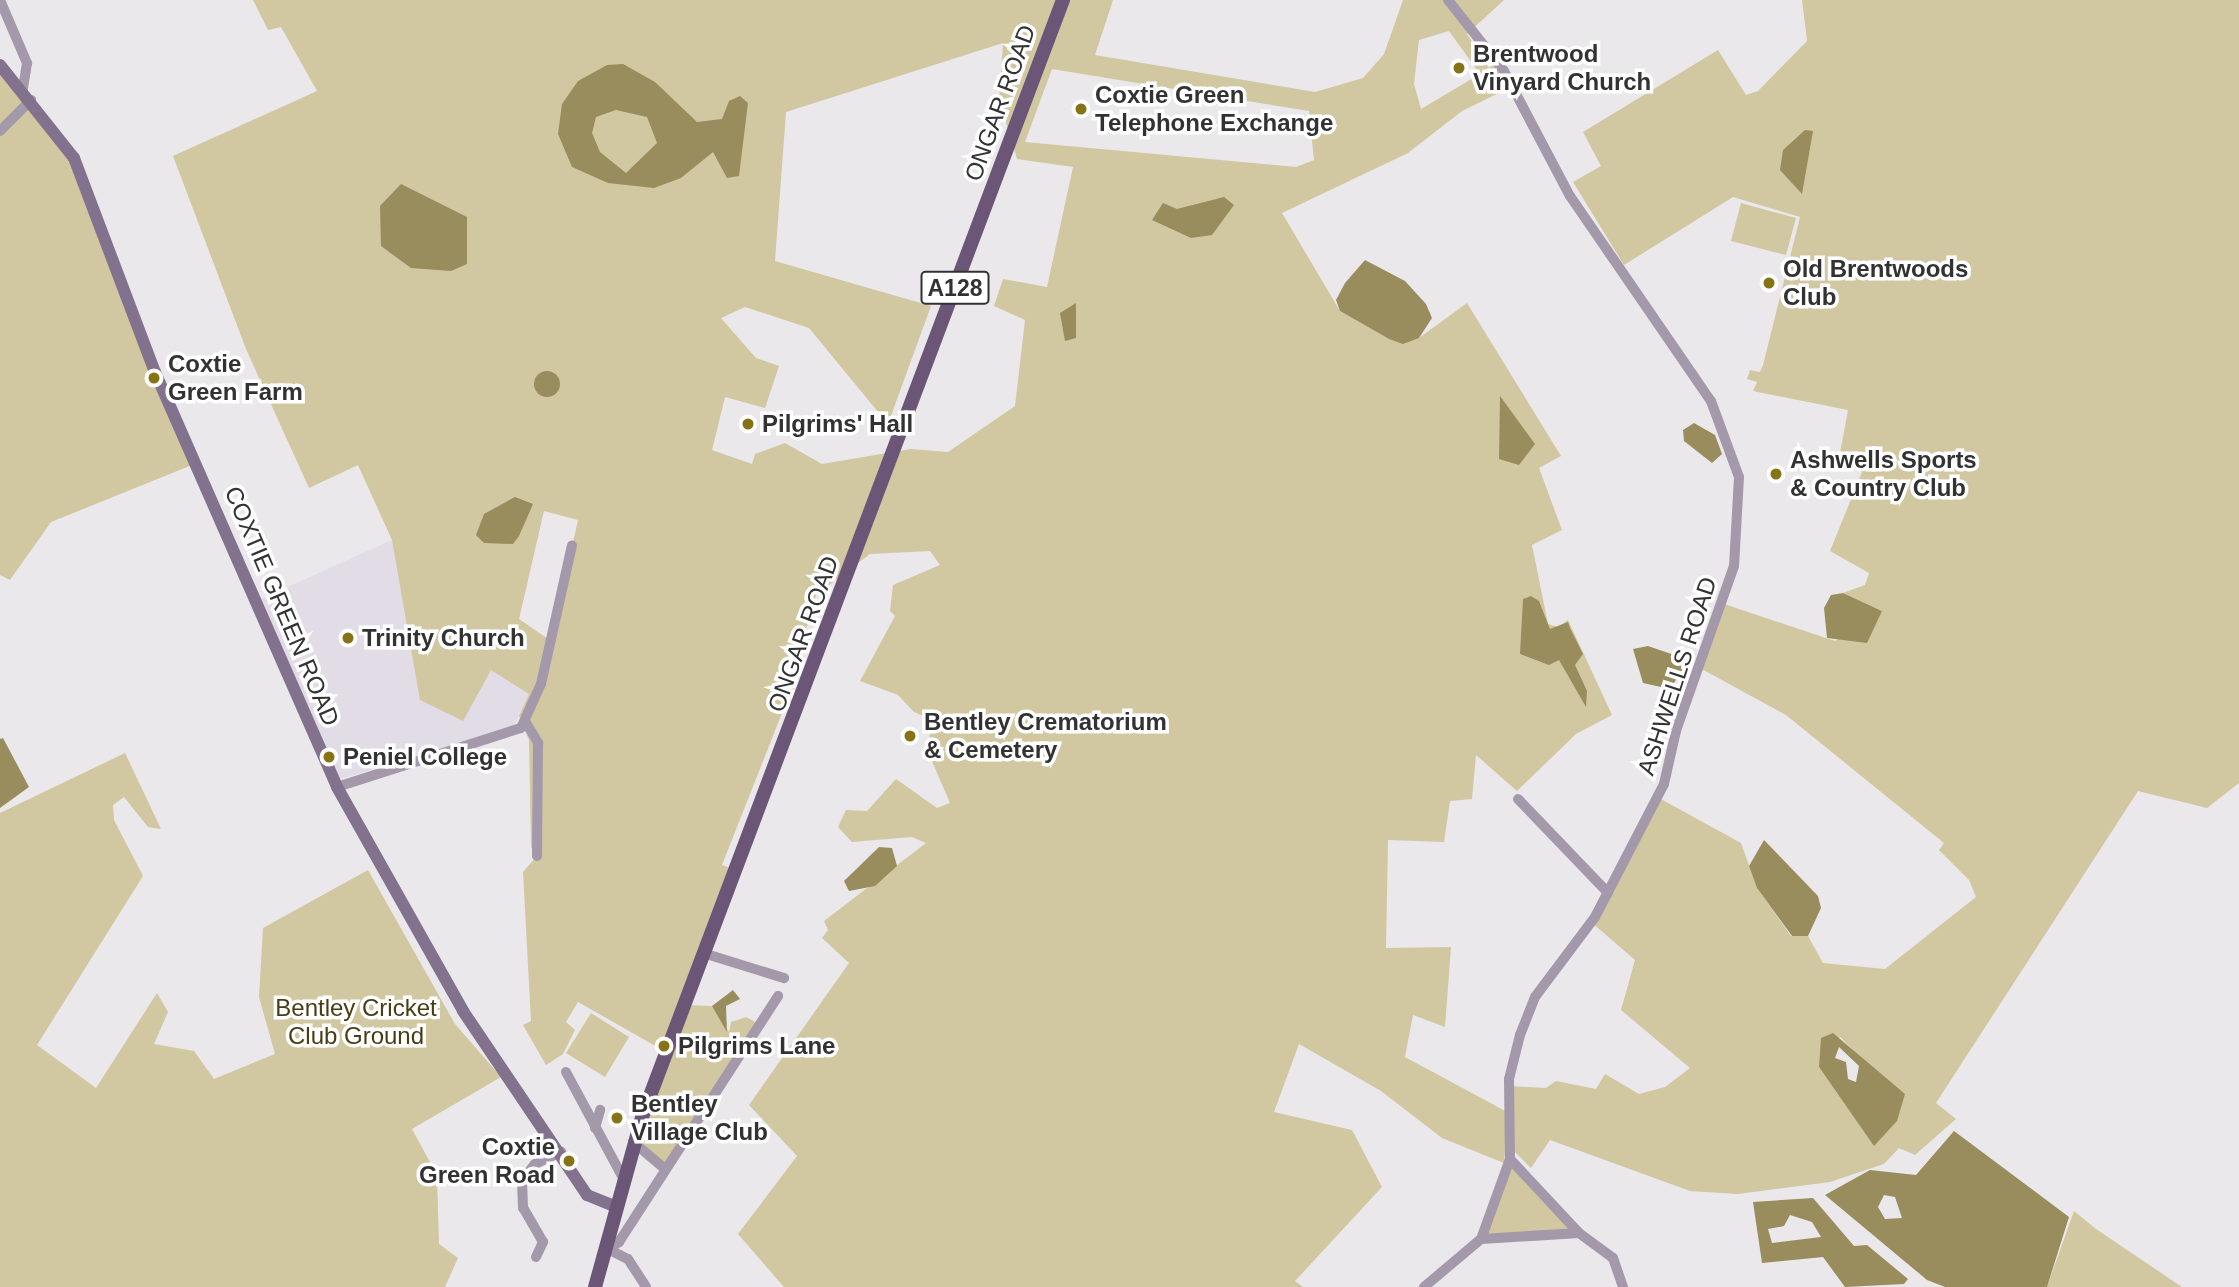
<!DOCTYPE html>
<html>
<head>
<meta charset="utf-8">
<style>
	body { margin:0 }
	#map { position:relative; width:2239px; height:1287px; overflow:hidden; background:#eae8eb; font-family:Helvetica,sans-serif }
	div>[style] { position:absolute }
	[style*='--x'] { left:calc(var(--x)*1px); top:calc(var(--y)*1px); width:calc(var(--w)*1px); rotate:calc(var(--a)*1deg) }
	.built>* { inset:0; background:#e2dce6 }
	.green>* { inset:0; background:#d1c7a1 }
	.water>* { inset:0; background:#998d5d }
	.round { border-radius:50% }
	.street>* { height:10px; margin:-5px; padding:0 5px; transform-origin:5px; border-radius:5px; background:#a498ab }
	.secondary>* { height:12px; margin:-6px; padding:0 6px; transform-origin:6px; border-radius:6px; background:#83728d }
	.primary>* { height:14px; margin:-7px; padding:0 7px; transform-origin:7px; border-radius:7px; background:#6b5677 }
	.dots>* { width:19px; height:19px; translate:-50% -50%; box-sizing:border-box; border:4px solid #fff; border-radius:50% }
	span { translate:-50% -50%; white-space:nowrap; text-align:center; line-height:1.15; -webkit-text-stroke:7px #fff; paint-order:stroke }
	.shield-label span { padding:2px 5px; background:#fff; border:2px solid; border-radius:5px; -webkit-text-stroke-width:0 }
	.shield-label { font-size:23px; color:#333233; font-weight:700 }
	.poi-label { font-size:24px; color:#333233; font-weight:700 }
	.left { translate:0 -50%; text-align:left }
	.right { translate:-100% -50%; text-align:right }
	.street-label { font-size:24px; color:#333233 }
	.park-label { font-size:24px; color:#463d15 }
</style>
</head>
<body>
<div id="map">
	<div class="built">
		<div style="clip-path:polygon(534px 476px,519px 619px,529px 694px,516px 722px,509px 730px,340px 779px,261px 599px)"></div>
	</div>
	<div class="green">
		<div style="clip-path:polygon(evenodd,253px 0,1113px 0,1095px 55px,1315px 92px,1363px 78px,1384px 54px,1403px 0,1504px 0,1467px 34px,1489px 68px,1498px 62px,1513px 86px,1462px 111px,1408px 153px,1282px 213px,1340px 311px,1389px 339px,1419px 338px,1467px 303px,1561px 456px,1539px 468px,1562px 530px,1532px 545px,1548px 624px,1558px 627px,1568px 620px,1612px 715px,1576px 734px,1517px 791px,1476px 755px,1472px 799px,1450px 801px,1444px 842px,1388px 840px,1386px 948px,1451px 947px,1445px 1027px,1413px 1015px,1405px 1057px,1509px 1113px,1509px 1086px,1546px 1088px,1556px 1081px,1596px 1089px,1605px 1074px,1639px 1094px,1665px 1087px,1690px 1068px,1621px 1010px,1635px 960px,1591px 922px,1659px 798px,1741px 843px,1757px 888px,1791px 936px,1808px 936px,1823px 963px,1885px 969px,1976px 897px,1969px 880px,1939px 850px,1944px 843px,1786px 715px,1698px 667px,1724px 604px,1835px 641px,1882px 611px,1843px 593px,1865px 585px,1869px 573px,1830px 551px,1862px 472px,1838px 464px,1848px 410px,1753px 391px,1757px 382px,1747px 379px,1750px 370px,1760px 372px,1763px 365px,1800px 217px,1733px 197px,1624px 265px,1573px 182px,1601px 166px,1583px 132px,1718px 50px,1746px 95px,1758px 91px,1807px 41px,1802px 0,2239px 0,2239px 783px,2207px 808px,2138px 791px,1936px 1103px,1956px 1119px,1915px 1155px,1899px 1148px,1884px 1164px,1830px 1182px,1738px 1194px,1690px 1191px,1550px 1140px,1531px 1168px,1514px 1151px,1505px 1151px,1504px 1163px,1442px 1138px,1381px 1091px,1299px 1044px,1274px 1112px,1352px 1130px,1382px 1187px,1295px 1281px,1303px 1287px,784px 1287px,738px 1234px,797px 1156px,749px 1105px,849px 963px,822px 938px,828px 930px,824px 921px,926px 843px,912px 837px,852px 842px,838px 827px,846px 810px,867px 811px,896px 779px,937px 808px,950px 803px,931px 759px,940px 746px,929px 736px,938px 722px,914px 712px,898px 695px,860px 681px,895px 616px,890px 611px,893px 585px,940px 565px,930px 551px,870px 554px,816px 595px,782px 713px,722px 865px,736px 870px,684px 1005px,712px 1006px,729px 1032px,731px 1022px,746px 1017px,759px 1024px,663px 1167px,633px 1142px,666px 1052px,578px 1002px,566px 1022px,575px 1030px,563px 1054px,546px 1065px,523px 1025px,531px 1021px,523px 872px,537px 856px,531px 847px,529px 740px,519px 716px,529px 694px,491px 670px,463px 721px,420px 700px,392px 540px,358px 465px,309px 488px,246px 349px,173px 156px,317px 91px,281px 27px,268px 30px,253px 0,1449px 31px,1480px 74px,1421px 109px,1414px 84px,1419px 40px,1449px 31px,253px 0,1003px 43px,999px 99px,1017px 159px,1073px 167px,1047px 287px,1003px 279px,994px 306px,1025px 320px,1015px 406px,948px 452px,911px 449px,822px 464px,785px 443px,755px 454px,752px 464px,712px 450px,725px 397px,765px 408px,779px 366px,756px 358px,721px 318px,745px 307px,809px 328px,888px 424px,931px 306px,775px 261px,786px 112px,1003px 43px,253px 0,1052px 69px,1309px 111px,1314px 160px,1296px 167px,1025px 142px,1052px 69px,253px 0,544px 511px,578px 520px,551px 641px,519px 619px,544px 511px,253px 0,1840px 1037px,1887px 1083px,1874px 1145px,1819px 1067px,1840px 1037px)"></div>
		<div style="clip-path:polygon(0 60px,55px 128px,197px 463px,51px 522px,10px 580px,0 575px)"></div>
		<div style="clip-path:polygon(1741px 203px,1796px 218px,1786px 255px,1731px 241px)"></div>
		<div style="clip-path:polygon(125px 753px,161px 829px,148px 827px,124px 797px,113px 805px,114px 820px,143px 876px,37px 1045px,96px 1088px,157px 993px,168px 1012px,154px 1044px,194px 1051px,214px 1079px,275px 1054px,259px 997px,263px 928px,368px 870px,455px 1024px,501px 1077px,412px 1129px,437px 1175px,439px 1244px,458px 1258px,445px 1287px,0 1287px,0 813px)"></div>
		<div style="clip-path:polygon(591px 1013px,629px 1037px,605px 1077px,566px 1053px)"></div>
		<div style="clip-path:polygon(1510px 1159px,1579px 1233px,1481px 1239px)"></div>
		<div style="clip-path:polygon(2074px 1211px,2096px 1229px,2182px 1287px,2047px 1287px)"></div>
	</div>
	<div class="water">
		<div style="clip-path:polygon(evenodd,623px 64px,655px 82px,697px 122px,722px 119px,729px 101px,740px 96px,748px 103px,739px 176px,727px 178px,713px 152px,681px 178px,654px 188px,608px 183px,572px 167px,558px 134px,562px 104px,578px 81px,607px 65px,623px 64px,616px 110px,647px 117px,657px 143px,626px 173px,600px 152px,592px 133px,596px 117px,616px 110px)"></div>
		<div style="clip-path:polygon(1805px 130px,1813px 131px,1802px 194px,1780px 170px,1783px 150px)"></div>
		<div style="clip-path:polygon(401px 184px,467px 217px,467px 264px,451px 271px,411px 268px,381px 246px,380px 206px)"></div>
		<div style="clip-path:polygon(1224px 197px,1234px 205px,1212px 235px,1191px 238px,1152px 220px,1163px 203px,1177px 209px)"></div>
		<div style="clip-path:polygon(1365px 260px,1405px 281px,1426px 304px,1432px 318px,1419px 338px,1403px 344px,1389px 339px,1340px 311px,1336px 300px,1345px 283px)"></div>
		<div style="clip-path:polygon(1076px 303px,1076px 338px,1065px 341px,1060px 313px)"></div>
		<div class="round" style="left:534px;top:371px;width:26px;height:26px"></div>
		<div style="clip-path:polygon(1500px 396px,1535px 444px,1519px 465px,1499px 459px)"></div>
		<div style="clip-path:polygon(1694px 423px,1715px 435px,1722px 454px,1712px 463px,1684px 441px,1683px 430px)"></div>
		<div style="clip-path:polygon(515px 497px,533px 504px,519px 536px,513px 544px,484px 543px,476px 535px,484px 514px)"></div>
		<div style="clip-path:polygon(1843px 593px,1882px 611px,1867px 643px,1827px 638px,1824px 608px,1831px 595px)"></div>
		<div style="clip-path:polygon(1531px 596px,1539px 601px,1550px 629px,1568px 622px,1570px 628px,1583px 654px,1575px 665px,1587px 691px,1586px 707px,1559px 660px,1549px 665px,1520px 654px,1523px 599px)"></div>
		<div style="clip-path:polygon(1648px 646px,1689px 660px,1670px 689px,1643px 683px,1633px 649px)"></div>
		<div style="clip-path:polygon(3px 738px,29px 787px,0 808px,0 739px)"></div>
		<div style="clip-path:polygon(1764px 840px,1818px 896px,1821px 908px,1808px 936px,1792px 936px,1757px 888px,1749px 866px)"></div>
		<div style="clip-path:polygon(879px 847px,892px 848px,897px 866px,875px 886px,849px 891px,844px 881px)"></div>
		<div style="clip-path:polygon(733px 990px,740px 999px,726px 1006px,727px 1032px,712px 1006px)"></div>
		<div style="clip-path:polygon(evenodd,1833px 1033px,1905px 1094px,1897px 1121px,1874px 1146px,1819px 1067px,1821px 1038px,1833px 1033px,1839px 1047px,1859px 1066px,1856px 1082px,1848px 1079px,1846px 1062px,1835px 1058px,1839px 1047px)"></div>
		<div style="clip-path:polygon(evenodd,1954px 1131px,2069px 1217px,2047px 1287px,1945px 1287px,1927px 1280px,1825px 1195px,1870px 1170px,1916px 1175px,1954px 1131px,1884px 1195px,1895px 1197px,1902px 1218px,1885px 1219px,1878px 1207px,1884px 1195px)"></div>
		<div style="clip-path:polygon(evenodd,1813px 1198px,1854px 1246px,1867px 1245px,1908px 1279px,1904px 1284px,1845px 1287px,1823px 1257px,1762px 1263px,1753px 1202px,1813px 1198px,1790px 1215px,1812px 1222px,1821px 1237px,1772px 1243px,1768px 1229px,1784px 1226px,1790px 1215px)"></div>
	</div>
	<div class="street">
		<div style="--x:0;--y:0;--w:69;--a:66.8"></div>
		<div style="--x:27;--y:63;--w:26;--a:99"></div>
		<div style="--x:1448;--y:0;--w:90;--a:51.7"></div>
		<div style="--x:1504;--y:71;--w:141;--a:62.2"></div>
		<div style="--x:1570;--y:196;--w:249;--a:55.5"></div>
		<div style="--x:1711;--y:401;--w:81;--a:69.8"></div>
		<div style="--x:1739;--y:477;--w:89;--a:93.2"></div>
		<div style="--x:1734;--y:566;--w:175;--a:109.4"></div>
		<div style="--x:1676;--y:731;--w:54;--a:102.8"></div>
		<div style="--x:1664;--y:784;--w:150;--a:117.4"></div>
		<div style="--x:1595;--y:917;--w:100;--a:126.9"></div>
		<div style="--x:1535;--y:997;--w:41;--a:111.5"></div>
		<div style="--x:1520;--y:1035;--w:45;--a:104"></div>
		<div style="--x:1509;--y:1079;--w:80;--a:89.3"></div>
		<div style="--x:0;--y:131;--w:44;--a:-45"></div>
		<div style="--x:525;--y:721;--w:26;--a:59"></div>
		<div style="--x:538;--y:743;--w:113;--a:90.5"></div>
		<div style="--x:337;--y:787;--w:193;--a:-17.8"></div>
		<div style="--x:521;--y:728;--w:48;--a:-65.6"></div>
		<div style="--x:541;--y:684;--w:142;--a:-77.4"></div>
		<div style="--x:1518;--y:799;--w:130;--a:46.2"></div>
		<div style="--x:703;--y:953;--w:85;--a:17.2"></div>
		<div style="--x:566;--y:1072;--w:118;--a:61.7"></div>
		<div style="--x:595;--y:1128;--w:19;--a:-74"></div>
		<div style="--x:633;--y:1142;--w:39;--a:40"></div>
		<div style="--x:1579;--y:1233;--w:42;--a:36.3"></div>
		<div style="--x:1613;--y:1258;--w:31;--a:71"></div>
		<div style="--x:608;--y:1249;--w:13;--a:-32"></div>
		<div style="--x:619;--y:1242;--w:293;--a:-57.1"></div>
		<div style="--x:608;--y:1249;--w:22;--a:27"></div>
		<div style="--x:628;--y:1259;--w:33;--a:57"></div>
		<div style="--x:536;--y:1257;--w:17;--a:-65"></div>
		<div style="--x:543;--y:1242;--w:39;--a:-120"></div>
		<div style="--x:523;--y:1208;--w:27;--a:-92"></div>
		<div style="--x:522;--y:1181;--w:21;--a:-53"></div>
		<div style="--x:535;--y:1164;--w:29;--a:-25"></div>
		<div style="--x:1424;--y:1287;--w:75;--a:-40.1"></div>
		<div style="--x:1481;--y:1239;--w:98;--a:-3.5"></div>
		<div style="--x:1579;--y:1233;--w:101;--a:-133"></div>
		<div style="--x:1510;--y:1159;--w:85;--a:109.9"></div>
	</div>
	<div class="secondary">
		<div style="--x:0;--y:65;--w:119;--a:51.5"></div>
		<div style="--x:74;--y:158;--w:229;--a:69.3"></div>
		<div style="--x:155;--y:372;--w:453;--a:66.3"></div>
		<div style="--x:337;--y:787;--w:257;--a:60.6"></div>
		<div style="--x:463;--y:1011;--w:222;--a:56"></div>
		<div style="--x:587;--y:1195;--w:29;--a:22"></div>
	</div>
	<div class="primary">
		<div style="--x:595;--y:1287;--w:176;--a:-74.5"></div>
		<div style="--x:642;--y:1117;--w:1194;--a:-69.35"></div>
	</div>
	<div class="dots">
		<div style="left:1459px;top:68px;background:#867315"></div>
		<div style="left:1081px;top:109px;background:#867315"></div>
		<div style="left:1769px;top:283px;background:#867315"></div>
		<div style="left:154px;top:378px;background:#867315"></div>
		<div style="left:748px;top:424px;background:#867315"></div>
		<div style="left:1776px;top:474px;background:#867315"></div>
		<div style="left:348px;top:638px;background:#867315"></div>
		<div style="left:910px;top:736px;background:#867315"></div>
		<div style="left:329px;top:757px;background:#867315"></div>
		<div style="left:664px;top:1046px;background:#867315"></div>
		<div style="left:617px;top:1118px;background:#867315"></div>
		<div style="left:569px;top:1161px;background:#867315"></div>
	</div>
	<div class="shield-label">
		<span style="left:955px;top:288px">A128</span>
	</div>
	<div class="poi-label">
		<span class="left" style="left:1473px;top:68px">Brentwood<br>Vinyard Church</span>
		<span class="left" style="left:1095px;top:109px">Coxtie Green<br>Telephone Exchange</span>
		<span class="left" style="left:1783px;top:283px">Old Brentwoods<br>Club</span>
		<span class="left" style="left:168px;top:378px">Coxtie<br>Green Farm</span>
		<span class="left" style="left:762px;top:424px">Pilgrims' Hall</span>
		<span class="left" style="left:1790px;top:474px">Ashwells Sports<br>&amp; Country Club</span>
		<span class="left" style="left:362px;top:638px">Trinity Church</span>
		<span class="left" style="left:924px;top:736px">Bentley Crematorium<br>&amp; Cemetery</span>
		<span class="left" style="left:343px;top:757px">Peniel College</span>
		<span class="left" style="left:678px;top:1046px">Pilgrims Lane</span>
		<span class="left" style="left:631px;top:1118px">Bentley<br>Village Club</span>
		<span class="right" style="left:555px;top:1161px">Coxtie<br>Green Road</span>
	</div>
	<div class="street-label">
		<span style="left:1000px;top:103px;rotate:-70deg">ONGAR ROAD</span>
		<span style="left:282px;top:606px;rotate:67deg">COXTIE GREEN ROAD</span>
		<span style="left:803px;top:634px;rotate:-70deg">ONGAR ROAD</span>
		<span style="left:1677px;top:676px;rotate:-72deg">ASHWELLS ROAD</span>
	</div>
	<div class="park-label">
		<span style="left:356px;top:1022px">Bentley Cricket<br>Club Ground</span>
	</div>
</div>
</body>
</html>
